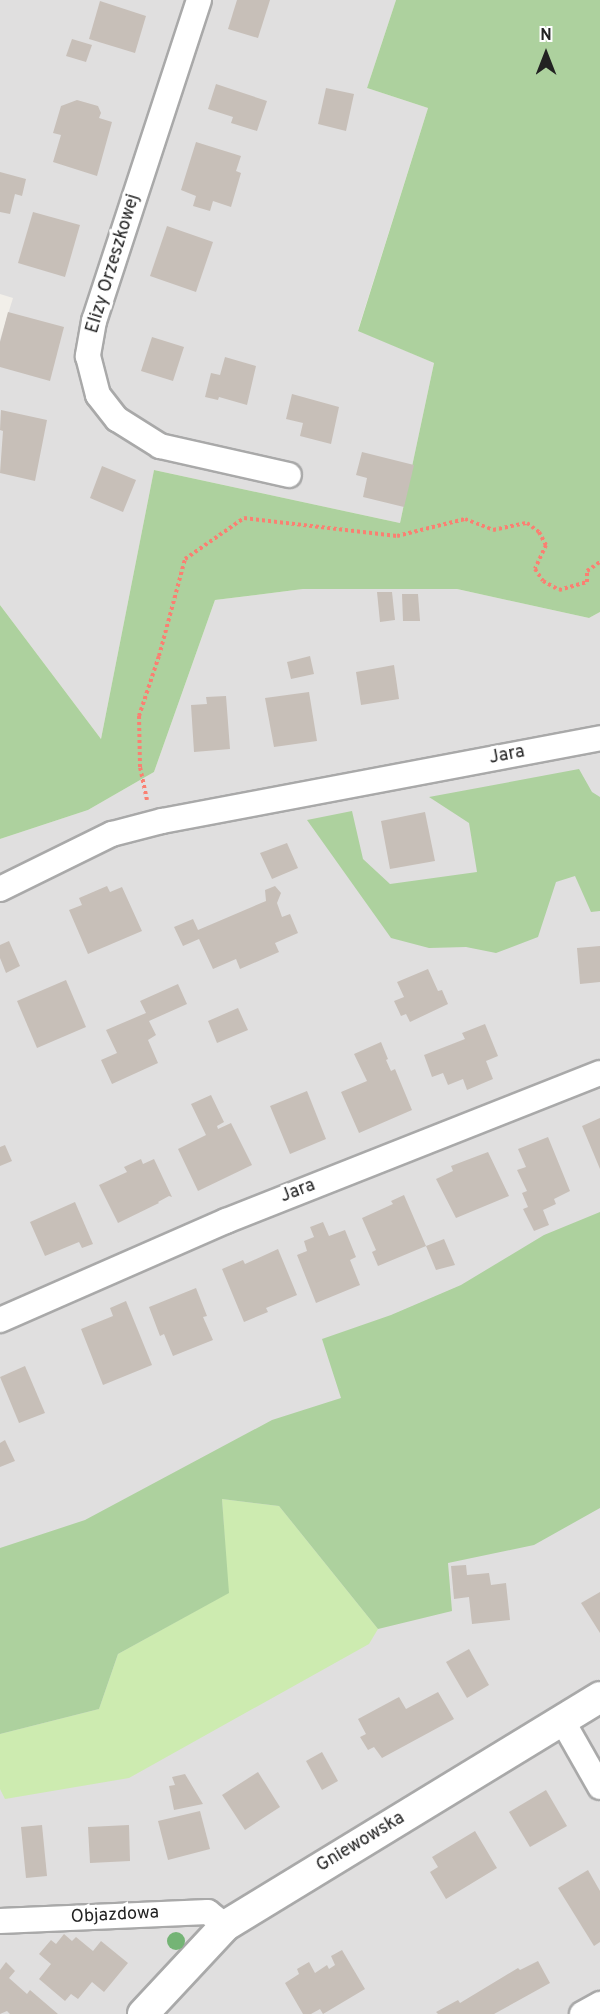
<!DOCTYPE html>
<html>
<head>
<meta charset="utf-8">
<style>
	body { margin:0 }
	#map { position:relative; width:600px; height:2014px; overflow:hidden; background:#f2efe9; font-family:Overpass,sans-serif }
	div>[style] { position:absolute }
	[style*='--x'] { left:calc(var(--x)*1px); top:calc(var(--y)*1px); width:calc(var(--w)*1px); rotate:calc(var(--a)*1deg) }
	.residential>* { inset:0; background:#e0dfdf }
	.grass>* { inset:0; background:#cdebb0 }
	.forest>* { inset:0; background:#add19e }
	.building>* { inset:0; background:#c7bfb8 }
	.path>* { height:4px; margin-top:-2px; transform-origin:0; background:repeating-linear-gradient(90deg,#fa8072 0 3px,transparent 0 6px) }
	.roads { filter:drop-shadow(2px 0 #a9a9a9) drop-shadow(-2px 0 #a9a9a9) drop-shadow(0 2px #a9a9a9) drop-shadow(0 -2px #a9a9a9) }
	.minor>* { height:24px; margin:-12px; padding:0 12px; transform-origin:12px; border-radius:12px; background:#fff }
	.tertiary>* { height:30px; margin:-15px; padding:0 15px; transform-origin:15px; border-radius:15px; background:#fff }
	.trees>* { width:18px; height:18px; margin:-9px; border-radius:50%; background:#74b475 }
	span { translate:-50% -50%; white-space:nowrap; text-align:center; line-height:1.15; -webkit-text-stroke:6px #fff; paint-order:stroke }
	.street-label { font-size:18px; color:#222 }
	.north { position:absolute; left:516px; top:24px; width:60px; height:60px; -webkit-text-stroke:4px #fff; paint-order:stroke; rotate:0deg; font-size:16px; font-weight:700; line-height:24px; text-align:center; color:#222 }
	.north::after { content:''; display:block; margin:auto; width:21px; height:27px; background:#222; clip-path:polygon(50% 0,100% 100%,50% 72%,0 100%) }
</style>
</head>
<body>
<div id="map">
	<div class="residential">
		<div style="clip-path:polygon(0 0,396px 0,367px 88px,428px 108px,358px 330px,434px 363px,400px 523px,154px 470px,101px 739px,0 605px,0 340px,13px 298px,0 294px)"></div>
		<div style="clip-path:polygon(303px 589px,457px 589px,589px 618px,600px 612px,600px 2014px,0 2014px,0 839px,88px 810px,154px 772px,215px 600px)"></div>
	</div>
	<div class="grass">
		<div style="clip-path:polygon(222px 1499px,279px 1506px,378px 1629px,369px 1644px,129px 1778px,5px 1799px,0 1789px,0 1734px,99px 1709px,118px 1654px,228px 1593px)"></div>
	</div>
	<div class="forest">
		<div style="clip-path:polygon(396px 0,600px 0,600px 612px,589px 618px,457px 589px,303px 589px,215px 600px,154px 772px,88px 810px,0 839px,0 605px,101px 739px,154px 470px,400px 523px,434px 363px,358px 331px,428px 108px,367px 88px)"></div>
		<div style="clip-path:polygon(579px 769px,592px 792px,600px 797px,600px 911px,591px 912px,575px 876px,556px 882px,538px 937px,496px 953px,466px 947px,429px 948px,391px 938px,307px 820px,352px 811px,363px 859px,390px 884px,477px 872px,469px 823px,429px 797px)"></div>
		<div style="clip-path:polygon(600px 1212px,600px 1508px,534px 1545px,448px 1563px,452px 1611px,378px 1629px,279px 1506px,222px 1499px,229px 1593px,118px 1654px,99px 1709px,0 1734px,0 1548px,85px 1520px,272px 1420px,341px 1398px,322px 1339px,391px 1315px,461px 1285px,544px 1235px)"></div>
	</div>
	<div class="building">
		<div style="clip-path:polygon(237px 0,270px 0,258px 38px,228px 29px)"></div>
		<div style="clip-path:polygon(100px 1px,146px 16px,135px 53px,89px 39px)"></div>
		<div style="clip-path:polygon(72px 39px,92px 45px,86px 62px,66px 56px)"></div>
		<div style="clip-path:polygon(216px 84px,267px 101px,257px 131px,231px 123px,233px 117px,208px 109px)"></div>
		<div style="clip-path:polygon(326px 88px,354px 94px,346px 131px,318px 124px)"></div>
		<div style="clip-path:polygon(77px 100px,98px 106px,101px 113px,99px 118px,112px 122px,97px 176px,53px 162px,61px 135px,53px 133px,61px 106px)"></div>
		<div style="clip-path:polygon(196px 142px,241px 156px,236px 171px,241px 173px,231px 207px,213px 201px,210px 211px,193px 206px,196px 196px,181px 190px)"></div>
		<div style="clip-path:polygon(0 172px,26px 179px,22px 196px,15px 194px,10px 214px,0 212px)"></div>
		<div style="clip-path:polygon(33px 212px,80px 225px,65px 277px,18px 263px)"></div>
		<div style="clip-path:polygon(167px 226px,213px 242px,196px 292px,150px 276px)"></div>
		<div style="clip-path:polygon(8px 312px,64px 327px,50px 381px,0 367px,0 342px)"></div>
		<div style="clip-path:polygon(152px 337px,184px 347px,173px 381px,141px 371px)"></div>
		<div style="clip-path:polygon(225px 357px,256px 366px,247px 405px,219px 397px,218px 400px,205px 397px,211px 373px,220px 375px)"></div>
		<div style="clip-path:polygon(292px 394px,339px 407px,331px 444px,300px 436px,303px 423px,286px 419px)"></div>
		<div style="clip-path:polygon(1px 410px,47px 420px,35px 481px,0 473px,3px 431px,0 430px)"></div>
		<div style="clip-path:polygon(362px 452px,414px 465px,404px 507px,363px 497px,367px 478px,356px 475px)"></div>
		<div style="clip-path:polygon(102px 466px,136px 480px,123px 512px,90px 498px)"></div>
		<div style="clip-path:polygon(377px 592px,392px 592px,395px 620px,380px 622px)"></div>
		<div style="clip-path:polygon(402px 594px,418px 594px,420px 621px,403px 621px)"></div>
		<div style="clip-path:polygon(310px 656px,314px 674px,291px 679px,287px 662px)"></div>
		<div style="clip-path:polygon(394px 665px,399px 699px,361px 705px,356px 672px)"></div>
		<div style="clip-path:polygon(309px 692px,317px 741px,274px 747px,265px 698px)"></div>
		<div style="clip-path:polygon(226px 696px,230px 749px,194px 752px,191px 705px,207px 704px,206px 697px)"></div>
		<div style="clip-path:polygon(425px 812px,435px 861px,390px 869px,381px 821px)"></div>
		<div style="clip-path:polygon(287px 843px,298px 868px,272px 879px,260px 853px)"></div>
		<div style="clip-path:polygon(107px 886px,110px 892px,122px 887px,142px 931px,88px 954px,69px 910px,82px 905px,79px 898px)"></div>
		<div style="clip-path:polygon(275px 886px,281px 893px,277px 903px,282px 917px,290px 914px,298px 933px,275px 943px,279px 952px,240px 969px,236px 959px,213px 969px,199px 939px,183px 946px,174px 927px,193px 919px,198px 930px,266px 901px,265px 890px)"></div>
		<div style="clip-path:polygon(9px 941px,20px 966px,6px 973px,0 958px,0 945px)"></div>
		<div style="clip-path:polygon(600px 946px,600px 982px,580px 984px,577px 948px)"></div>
		<div style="clip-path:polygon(428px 969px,438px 991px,442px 990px,448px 1004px,410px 1022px,406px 1014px,401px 1016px,394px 1001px,404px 997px,397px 982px)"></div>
		<div style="clip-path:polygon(66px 980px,86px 1027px,37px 1048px,17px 1001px)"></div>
		<div style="clip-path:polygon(178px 984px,187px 1004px,149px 1021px,156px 1035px,148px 1040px,158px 1063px,112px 1084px,101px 1060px,117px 1053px,106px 1030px,146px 1013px,140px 1001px)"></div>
		<div style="clip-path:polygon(238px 1008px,248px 1030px,217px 1043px,208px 1021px)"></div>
		<div style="clip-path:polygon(485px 1024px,498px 1056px,486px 1061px,493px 1079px,467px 1090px,463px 1079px,448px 1085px,443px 1073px,432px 1077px,424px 1055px,465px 1039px,462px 1033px)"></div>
		<div style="clip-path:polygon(381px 1042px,388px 1059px,386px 1060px,391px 1071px,395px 1069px,412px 1110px,359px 1133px,341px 1092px,367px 1081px,354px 1054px)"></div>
		<div style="clip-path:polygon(307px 1091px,326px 1139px,290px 1154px,270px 1106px)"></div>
		<div style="clip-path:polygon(211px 1095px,224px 1122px,217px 1126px,218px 1129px,231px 1123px,252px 1165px,198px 1191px,178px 1149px,206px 1135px,191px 1104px)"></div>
		<div style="clip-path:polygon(600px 1118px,600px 1169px,582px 1126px)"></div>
		<div style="clip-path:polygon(548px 1137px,570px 1191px,554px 1199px,556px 1204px,543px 1210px,549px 1225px,534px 1231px,523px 1209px,528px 1207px,522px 1193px,527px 1191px,517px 1170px,526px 1167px,518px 1149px)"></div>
		<div style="clip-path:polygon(5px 1145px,12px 1161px,0 1166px,0 1147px)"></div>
		<div style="clip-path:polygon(488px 1152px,509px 1196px,456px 1218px,436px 1179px,453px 1171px,451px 1166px)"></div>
		<div style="clip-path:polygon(141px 1159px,143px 1164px,154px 1159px,172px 1197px,169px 1196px,158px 1202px,159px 1203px,118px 1223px,99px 1185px,127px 1172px,124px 1167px)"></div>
		<div style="clip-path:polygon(404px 1195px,426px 1246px,444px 1239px,455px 1265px,436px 1270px,426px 1246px,378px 1266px,372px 1252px,376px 1250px,362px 1218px,393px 1204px,391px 1201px)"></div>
		<div style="clip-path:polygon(75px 1202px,93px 1244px,82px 1248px,79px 1242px,45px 1256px,30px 1222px)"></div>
		<div style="clip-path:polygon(323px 1222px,329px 1236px,345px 1230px,356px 1257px,350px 1260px,360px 1285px,316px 1303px,297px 1255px,307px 1251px,304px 1241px,314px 1237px,310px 1227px)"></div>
		<div style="clip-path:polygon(278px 1249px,297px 1295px,266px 1308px,268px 1312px,244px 1322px,222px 1269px,243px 1260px,245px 1264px)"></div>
		<div style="clip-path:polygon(196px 1288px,207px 1316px,203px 1317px,213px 1340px,173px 1356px,164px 1334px,160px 1336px,149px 1307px)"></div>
		<div style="clip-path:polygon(126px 1301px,152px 1365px,103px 1385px,81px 1329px,113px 1316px,110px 1308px)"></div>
		<div style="clip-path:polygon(25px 1366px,45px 1413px,19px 1423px,0 1377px)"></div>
		<div style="clip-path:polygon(5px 1440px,15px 1461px,0 1467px,0 1443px)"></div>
		<div style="clip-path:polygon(466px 1565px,467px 1575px,489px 1573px,491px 1585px,506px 1583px,510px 1620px,472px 1624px,469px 1597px,454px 1599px,451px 1566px)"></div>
		<div style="clip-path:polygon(600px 1592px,600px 1633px,581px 1603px)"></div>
		<div style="clip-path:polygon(469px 1649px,489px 1685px,467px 1698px,446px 1662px)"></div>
		<div style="clip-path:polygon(438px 1692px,454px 1719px,382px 1758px,374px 1747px,368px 1750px,360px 1737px,366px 1734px,358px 1719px,399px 1697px,406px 1709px)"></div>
		<div style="clip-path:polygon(322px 1752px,338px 1781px,322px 1790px,306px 1761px)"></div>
		<div style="clip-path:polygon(258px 1772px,280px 1807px,245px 1830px,222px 1795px)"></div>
		<div style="clip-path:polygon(185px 1774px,203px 1804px,174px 1810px,169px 1786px,175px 1785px,172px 1777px)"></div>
		<div style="clip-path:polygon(546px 1790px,567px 1826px,530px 1847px,509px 1812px)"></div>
		<div style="clip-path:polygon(200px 1811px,210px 1849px,168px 1860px,158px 1821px)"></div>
		<div style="clip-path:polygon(42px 1825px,47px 1876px,26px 1878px,21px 1827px)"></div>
		<div style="clip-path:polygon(129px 1825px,130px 1861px,90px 1863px,88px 1827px)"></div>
		<div style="clip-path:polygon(475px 1831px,497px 1868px,446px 1899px,430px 1872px,438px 1867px,432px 1857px)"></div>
		<div style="clip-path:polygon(588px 1870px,600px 1891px,600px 1942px,594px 1946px,558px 1888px)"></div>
		<div style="clip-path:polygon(64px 1934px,72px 1941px,76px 1937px,93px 1951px,101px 1941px,128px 1963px,104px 1992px,92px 1982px,78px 1999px,71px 1994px,65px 2001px,39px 1979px,51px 1964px,39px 1954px,51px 1940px,56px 1944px)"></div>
		<div style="clip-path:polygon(342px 1950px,365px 1989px,323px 2014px,320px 2009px,311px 2014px,303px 2014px,285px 1983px,299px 1974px,297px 1969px,309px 1962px,315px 1973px,327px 1965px,329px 1969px,335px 1965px,331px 1956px)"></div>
		<div style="clip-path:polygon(538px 1961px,550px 1983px,494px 2014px,438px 2014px,436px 2012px,458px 2000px,460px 2003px,518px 1968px,520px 1970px)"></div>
		<div style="clip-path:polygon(6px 1962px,15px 1971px,9px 1978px,27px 1994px,30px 1990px,58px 2014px,10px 2014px,7px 2011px,0 2014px,0 1970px)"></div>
	</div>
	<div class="path">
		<div style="--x:147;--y:800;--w:34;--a:-102"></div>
		<div style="--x:140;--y:767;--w:51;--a:-91.1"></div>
		<div style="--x:139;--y:716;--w:63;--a:-71.6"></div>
		<div style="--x:159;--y:656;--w:100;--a:-75"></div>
		<div style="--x:185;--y:559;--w:72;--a:-34.8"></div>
		<div style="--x:244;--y:518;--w:154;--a:6.7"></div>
		<div style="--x:397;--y:536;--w:70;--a:-14"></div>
		<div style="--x:465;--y:519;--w:30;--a:21"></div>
		<div style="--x:493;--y:530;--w:35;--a:-12"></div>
		<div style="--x:527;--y:523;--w:15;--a:37"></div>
		<div style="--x:539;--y:532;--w:15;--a:62"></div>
		<div style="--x:546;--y:545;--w:26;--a:115"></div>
		<div style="--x:535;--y:569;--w:14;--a:56"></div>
		<div style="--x:543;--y:581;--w:18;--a:29"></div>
		<div style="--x:559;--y:590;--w:29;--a:-16"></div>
		<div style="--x:587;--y:582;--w:11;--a:-90"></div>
		<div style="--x:587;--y:571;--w:16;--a:-35"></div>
	</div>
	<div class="roads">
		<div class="minor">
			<div style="--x:199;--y:0;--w:338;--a:108.1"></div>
			<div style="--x:94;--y:321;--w:36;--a:100"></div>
			<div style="--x:88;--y:356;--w:40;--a:75.6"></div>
			<div style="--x:98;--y:395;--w:31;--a:52"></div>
			<div style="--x:117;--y:419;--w:51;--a:32.1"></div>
			<div style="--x:160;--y:446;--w:132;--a:12.7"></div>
			<div style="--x:0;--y:889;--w:125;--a:-26.2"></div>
			<div style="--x:112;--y:834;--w:52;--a:-14.6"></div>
			<div style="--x:162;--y:821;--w:446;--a:-10.7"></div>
			<div style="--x:0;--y:1320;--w:247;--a:-23.7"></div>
			<div style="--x:226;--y:1221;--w:402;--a:-21.6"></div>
			<div style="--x:562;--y:1720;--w:77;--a:60.4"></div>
			<div style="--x:0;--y:1921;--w:208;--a:-2.5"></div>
			<div style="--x:208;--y:1912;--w:22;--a:39"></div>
			<div style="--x:582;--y:2014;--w:21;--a:-29"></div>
		</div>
		<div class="tertiary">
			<div style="--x:143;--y:2014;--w:120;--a:-47"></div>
			<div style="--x:225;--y:1926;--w:439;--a:-31.4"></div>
		</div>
	</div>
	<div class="trees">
		<div style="left:176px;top:1941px"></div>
	</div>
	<div class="street-label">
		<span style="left:114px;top:264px;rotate:-73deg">Elizy Orzeszkowej</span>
		<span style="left:507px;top:756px;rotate:-11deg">Jara</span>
		<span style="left:298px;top:1192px;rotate:-21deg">Jara</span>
		<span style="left:361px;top:1843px;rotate:-31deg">Gniewowska</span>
		<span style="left:115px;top:1916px;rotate:-3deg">Objazdowa</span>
	</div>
	<div class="north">N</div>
</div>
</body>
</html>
